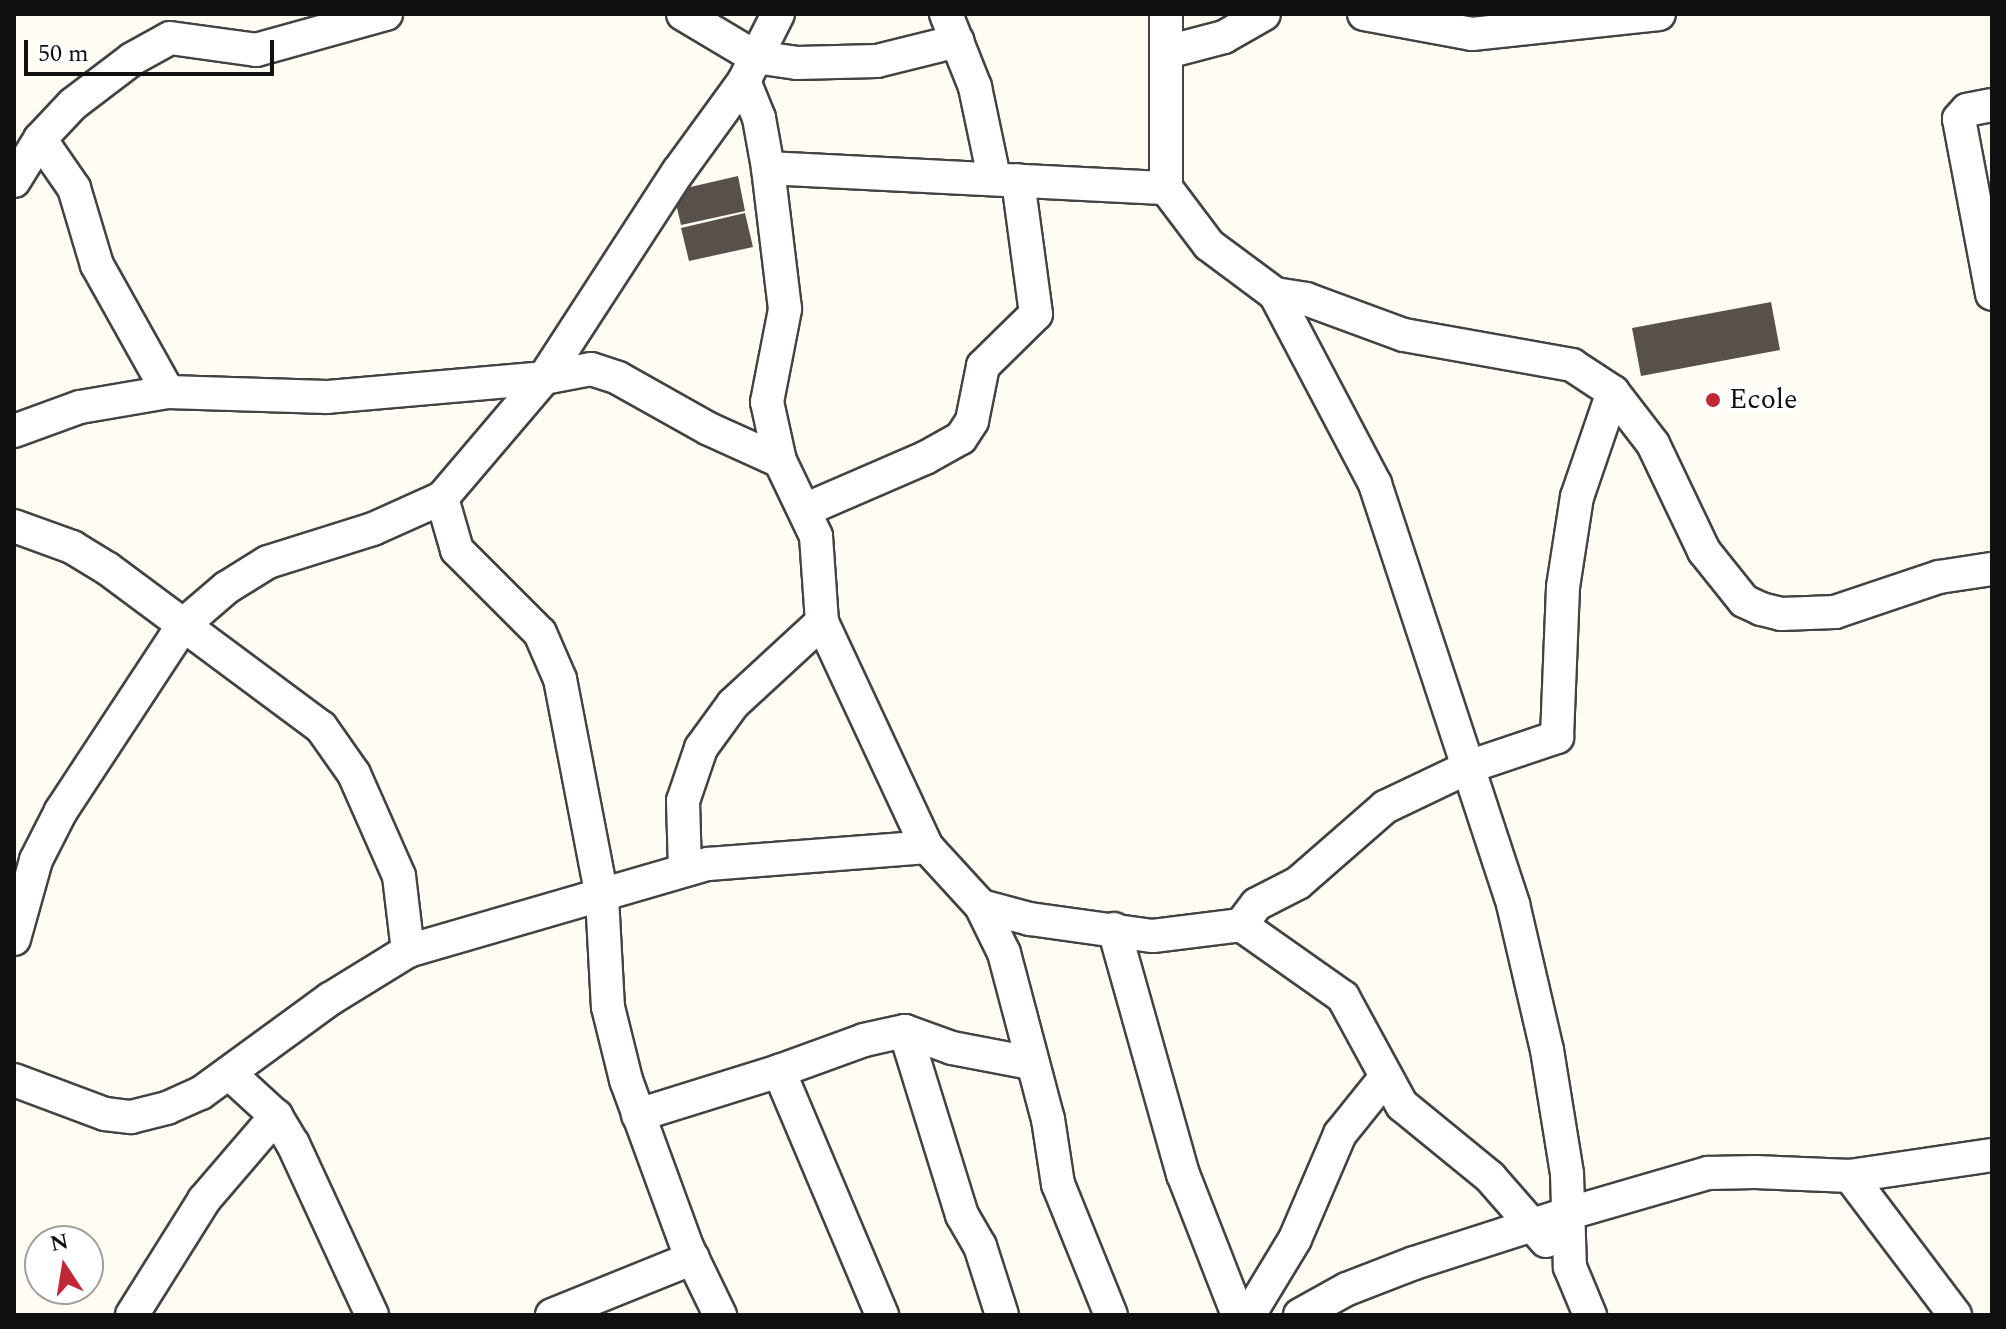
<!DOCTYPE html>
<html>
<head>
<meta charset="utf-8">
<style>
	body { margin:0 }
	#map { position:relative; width:2006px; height:1329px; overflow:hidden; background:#fffcf3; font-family:Spectral,serif }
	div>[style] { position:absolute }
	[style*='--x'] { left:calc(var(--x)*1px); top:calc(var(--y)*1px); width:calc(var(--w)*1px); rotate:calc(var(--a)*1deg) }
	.building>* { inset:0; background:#59504c }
	.roads { filter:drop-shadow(2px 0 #434343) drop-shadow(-2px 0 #434343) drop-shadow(0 2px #434343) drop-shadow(0 -2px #434343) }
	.minor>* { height:32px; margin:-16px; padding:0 16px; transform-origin:16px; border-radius:16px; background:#fff }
	.dots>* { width:22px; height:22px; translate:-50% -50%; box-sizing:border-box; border:4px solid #fff; border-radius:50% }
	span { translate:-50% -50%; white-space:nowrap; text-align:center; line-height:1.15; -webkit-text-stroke:8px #fff; paint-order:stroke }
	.poi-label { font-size:28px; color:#101010 }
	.left { translate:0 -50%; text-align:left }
	.frame { position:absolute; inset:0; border:16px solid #101010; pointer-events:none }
	.north { position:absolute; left:24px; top:1225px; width:80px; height:80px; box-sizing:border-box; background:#fff; border:2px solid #9f9f9f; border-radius:50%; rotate:348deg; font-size:22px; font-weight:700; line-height:32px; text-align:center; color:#101010 }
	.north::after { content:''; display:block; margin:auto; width:28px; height:36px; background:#c02838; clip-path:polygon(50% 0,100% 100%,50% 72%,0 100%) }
	.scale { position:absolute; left:24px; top:40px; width:250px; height:36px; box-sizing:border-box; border:4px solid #101010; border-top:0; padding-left:10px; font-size:24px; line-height:28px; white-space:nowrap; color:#101010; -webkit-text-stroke:6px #fff; paint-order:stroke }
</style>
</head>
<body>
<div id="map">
	<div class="building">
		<div style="clip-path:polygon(738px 176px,745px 211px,681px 225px,673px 191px)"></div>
		<div style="clip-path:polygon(745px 213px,753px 247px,689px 261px,681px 228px)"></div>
		<div style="clip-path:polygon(1771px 302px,1780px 350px,1641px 376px,1632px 328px)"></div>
	</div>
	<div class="roads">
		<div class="minor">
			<div style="--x:683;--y:14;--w:84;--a:30.8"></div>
			<div style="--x:755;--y:57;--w:42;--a:8.1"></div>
			<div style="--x:797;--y:63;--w:80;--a:-1.4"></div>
			<div style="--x:877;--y:61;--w:83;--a:-13.9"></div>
			<div style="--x:946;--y:14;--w:79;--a:68.3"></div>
			<div style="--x:975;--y:87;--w:92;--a:78.1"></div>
			<div style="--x:1166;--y:14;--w:174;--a:90"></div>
			<div style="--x:1166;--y:188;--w:71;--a:53"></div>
			<div style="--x:1209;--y:245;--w:82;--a:36.6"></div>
			<div style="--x:1275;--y:294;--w:31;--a:9"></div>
			<div style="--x:1306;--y:299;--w:104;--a:20.2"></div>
			<div style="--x:1404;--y:335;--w:171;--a:10.1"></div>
			<div style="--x:1572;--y:365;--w:49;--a:33.4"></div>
			<div style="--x:1613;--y:392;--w:66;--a:52.4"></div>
			<div style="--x:1653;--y:444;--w:119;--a:64.5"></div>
			<div style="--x:1704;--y:551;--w:64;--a:51.3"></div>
			<div style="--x:1744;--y:601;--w:19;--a:25"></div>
			<div style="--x:1761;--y:609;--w:21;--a:14"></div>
			<div style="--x:1781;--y:614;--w:54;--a:-2.1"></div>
			<div style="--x:1835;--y:612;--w:110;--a:-18.6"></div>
			<div style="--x:1939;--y:577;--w:54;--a:-8.6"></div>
			<div style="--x:1364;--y:14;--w:110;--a:10.5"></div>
			<div style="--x:1472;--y:34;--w:188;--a:-6.1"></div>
			<div style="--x:1167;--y:52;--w:59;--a:-14.7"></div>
			<div style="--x:1224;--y:37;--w:46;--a:-29.9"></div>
			<div style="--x:1992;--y:105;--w:25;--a:169"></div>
			<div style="--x:1967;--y:110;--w:12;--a:132"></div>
			<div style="--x:1959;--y:119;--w:178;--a:79.3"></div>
			<div style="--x:40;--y:139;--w:60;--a:55.2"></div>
			<div style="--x:74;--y:188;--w:80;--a:73.4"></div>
			<div style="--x:97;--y:265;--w:145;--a:60.8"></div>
			<div style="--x:768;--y:168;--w:399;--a:2.9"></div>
			<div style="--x:14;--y:181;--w:49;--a:-58.2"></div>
			<div style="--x:40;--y:139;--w:48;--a:-46.7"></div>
			<div style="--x:73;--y:104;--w:74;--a:-37.3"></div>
			<div style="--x:132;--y:59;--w:43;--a:-28.9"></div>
			<div style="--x:170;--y:38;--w:87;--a:7.9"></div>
			<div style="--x:256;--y:50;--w:135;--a:-15.5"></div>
			<div style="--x:1275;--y:294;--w:215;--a:62.2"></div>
			<div style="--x:1375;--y:484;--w:442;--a:71.8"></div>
			<div style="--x:1513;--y:904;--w:150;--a:76.9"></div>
			<div style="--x:1547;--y:1050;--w:126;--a:80.8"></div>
			<div style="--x:1567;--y:1174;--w:93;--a:88.2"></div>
			<div style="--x:1570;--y:1267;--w:52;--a:67.4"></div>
			<div style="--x:14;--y:431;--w:70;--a:-20"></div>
			<div style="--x:80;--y:407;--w:89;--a:-9.7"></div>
			<div style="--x:168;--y:392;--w:159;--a:1.8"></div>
			<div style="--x:327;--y:397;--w:218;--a:-5"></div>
			<div style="--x:544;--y:378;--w:246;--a:-57"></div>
			<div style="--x:678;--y:172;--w:112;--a:-54"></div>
			<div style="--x:744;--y:81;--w:75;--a:-63.1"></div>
			<div style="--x:442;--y:498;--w:54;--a:73.9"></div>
			<div style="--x:457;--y:550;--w:117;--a:45"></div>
			<div style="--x:540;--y:633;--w:50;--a:66.5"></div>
			<div style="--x:560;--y:679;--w:222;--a:79.1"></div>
			<div style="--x:602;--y:897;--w:110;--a:86.9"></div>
			<div style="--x:608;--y:1007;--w:75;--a:76.1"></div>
			<div style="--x:626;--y:1080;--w:178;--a:69.9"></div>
			<div style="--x:687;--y:1247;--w:76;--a:64.1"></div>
			<div style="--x:807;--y:509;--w:129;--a:-23.4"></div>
			<div style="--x:925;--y:458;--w:41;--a:-29.1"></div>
			<div style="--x:961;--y:438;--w:20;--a:-57"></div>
			<div style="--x:972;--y:421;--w:56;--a:-78.7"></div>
			<div style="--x:983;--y:366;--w:74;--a:-44.5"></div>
			<div style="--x:1036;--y:314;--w:135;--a:-97.7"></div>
			<div style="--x:14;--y:526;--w:62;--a:19.9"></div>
			<div style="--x:72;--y:547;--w:42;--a:31.4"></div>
			<div style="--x:108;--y:569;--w:265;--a:36.6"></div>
			<div style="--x:321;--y:727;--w:57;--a:54.9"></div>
			<div style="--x:354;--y:774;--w:111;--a:66.2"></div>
			<div style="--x:399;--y:876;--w:76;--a:83.2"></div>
			<div style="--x:822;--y:622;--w:248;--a:65"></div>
			<div style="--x:685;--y:869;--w:68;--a:-91.7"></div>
			<div style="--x:683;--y:801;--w:56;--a:-71.2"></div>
			<div style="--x:701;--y:748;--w:54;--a:-54"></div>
			<div style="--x:733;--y:704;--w:121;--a:-42.7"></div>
			<div style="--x:822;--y:622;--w:86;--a:-94"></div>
			<div style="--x:816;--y:536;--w:83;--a:-115.6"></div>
			<div style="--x:780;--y:461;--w:60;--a:-102.4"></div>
			<div style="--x:767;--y:402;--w:95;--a:-79"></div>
			<div style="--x:785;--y:309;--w:142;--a:-96.9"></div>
			<div style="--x:768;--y:168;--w:51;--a:-100.2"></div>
			<div style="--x:759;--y:118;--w:40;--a:-112"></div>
			<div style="--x:981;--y:906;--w:52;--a:63.9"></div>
			<div style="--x:1004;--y:953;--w:172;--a:75.2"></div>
			<div style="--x:1048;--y:1119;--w:66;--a:81.3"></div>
			<div style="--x:1058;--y:1184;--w:141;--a:68"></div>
			<div style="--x:1241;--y:925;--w:125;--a:35.2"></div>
			<div style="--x:1343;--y:997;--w:123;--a:61.4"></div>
			<div style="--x:1402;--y:1105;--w:114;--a:39.3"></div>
			<div style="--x:1490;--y:1177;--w:85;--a:48.8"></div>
			<div style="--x:1114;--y:929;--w:255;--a:74.3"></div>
			<div style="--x:1183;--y:1174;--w:151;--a:68.7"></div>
			<div style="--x:14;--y:939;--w:82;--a:-74.4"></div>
			<div style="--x:36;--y:860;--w:55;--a:-63"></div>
			<div style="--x:61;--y:811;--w:222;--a:-56.7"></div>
			<div style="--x:183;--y:625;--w:57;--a:-40.7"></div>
			<div style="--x:226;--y:588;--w:49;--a:-31.8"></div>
			<div style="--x:268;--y:562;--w:110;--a:-17.4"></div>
			<div style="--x:373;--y:529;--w:76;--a:-24.2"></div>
			<div style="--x:442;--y:498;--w:157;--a:-49.6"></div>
			<div style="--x:544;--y:378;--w:48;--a:-10.8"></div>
			<div style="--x:591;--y:369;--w:28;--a:18"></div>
			<div style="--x:618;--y:378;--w:104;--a:29.3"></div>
			<div style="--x:709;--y:429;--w:78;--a:24.3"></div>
			<div style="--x:905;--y:1031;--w:193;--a:72.8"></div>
			<div style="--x:962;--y:1215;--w:36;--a:60"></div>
			<div style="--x:980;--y:1246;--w:72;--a:72.3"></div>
			<div style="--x:779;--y:1071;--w:90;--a:-20"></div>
			<div style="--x:864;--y:1040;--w:42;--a:-12.4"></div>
			<div style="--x:905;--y:1031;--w:50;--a:19.9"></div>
			<div style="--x:952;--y:1048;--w:80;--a:10.8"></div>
			<div style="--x:229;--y:1073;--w:64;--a:42.5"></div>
			<div style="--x:276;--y:1116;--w:33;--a:59"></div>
			<div style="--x:293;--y:1144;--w:188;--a:65.2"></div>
			<div style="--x:14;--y:1080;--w:97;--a:20.5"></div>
			<div style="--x:105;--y:1114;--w:26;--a:7"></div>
			<div style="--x:131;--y:1117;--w:37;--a:-14"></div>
			<div style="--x:167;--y:1108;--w:37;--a:-24"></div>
			<div style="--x:201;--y:1093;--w:160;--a:-36.1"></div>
			<div style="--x:330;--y:999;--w:92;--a:-31.6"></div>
			<div style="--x:408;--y:951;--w:312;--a:-16.2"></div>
			<div style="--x:708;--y:864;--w:220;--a:-4.4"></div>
			<div style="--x:927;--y:847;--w:80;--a:47.5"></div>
			<div style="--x:981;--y:906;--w:51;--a:14.9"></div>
			<div style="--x:1030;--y:919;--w:124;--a:7.9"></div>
			<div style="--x:1153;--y:936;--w:89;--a:-7.1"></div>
			<div style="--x:1241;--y:925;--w:26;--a:-53"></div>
			<div style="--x:1257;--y:904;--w:46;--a:-27.1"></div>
			<div style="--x:1298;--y:883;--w:116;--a:-41.1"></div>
			<div style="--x:1385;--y:807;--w:95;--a:-25.5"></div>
			<div style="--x:1471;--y:766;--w:91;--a:-18.6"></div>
			<div style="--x:1557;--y:737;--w:150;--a:-87.7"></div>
			<div style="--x:1563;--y:587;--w:91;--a:-81.2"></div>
			<div style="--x:1577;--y:497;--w:111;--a:-71.1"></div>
			<div style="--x:638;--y:1115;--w:148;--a:-17.3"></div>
			<div style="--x:779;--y:1071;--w:265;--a:67.1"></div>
			<div style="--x:1850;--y:1176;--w:144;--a:-8.4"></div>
			<div style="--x:132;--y:1315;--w:136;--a:-57.9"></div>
			<div style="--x:204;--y:1200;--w:111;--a:-49.4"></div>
			<div style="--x:552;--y:1315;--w:152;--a:-22"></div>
			<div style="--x:1249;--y:1315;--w:89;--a:-58.8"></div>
			<div style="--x:1295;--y:1239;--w:114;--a:-66.8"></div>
			<div style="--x:1340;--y:1134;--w:72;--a:-51.2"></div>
			<div style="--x:1300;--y:1315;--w:54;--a:-29"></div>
			<div style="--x:1347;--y:1289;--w:72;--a:-21.2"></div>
			<div style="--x:1414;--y:1263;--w:164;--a:-17.8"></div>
			<div style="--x:1570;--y:1213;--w:144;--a:-16.2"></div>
			<div style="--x:1708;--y:1173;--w:47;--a:-1.2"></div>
			<div style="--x:1755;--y:1172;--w:95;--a:2.4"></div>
			<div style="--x:1850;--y:1176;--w:174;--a:52.9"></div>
		</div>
	</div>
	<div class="dots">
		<div style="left:1713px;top:400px;background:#c02838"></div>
	</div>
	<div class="poi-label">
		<span class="left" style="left:1729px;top:400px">Ecole</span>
	</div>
	<div class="frame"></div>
	<div class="north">N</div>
	<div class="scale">50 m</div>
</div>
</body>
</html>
